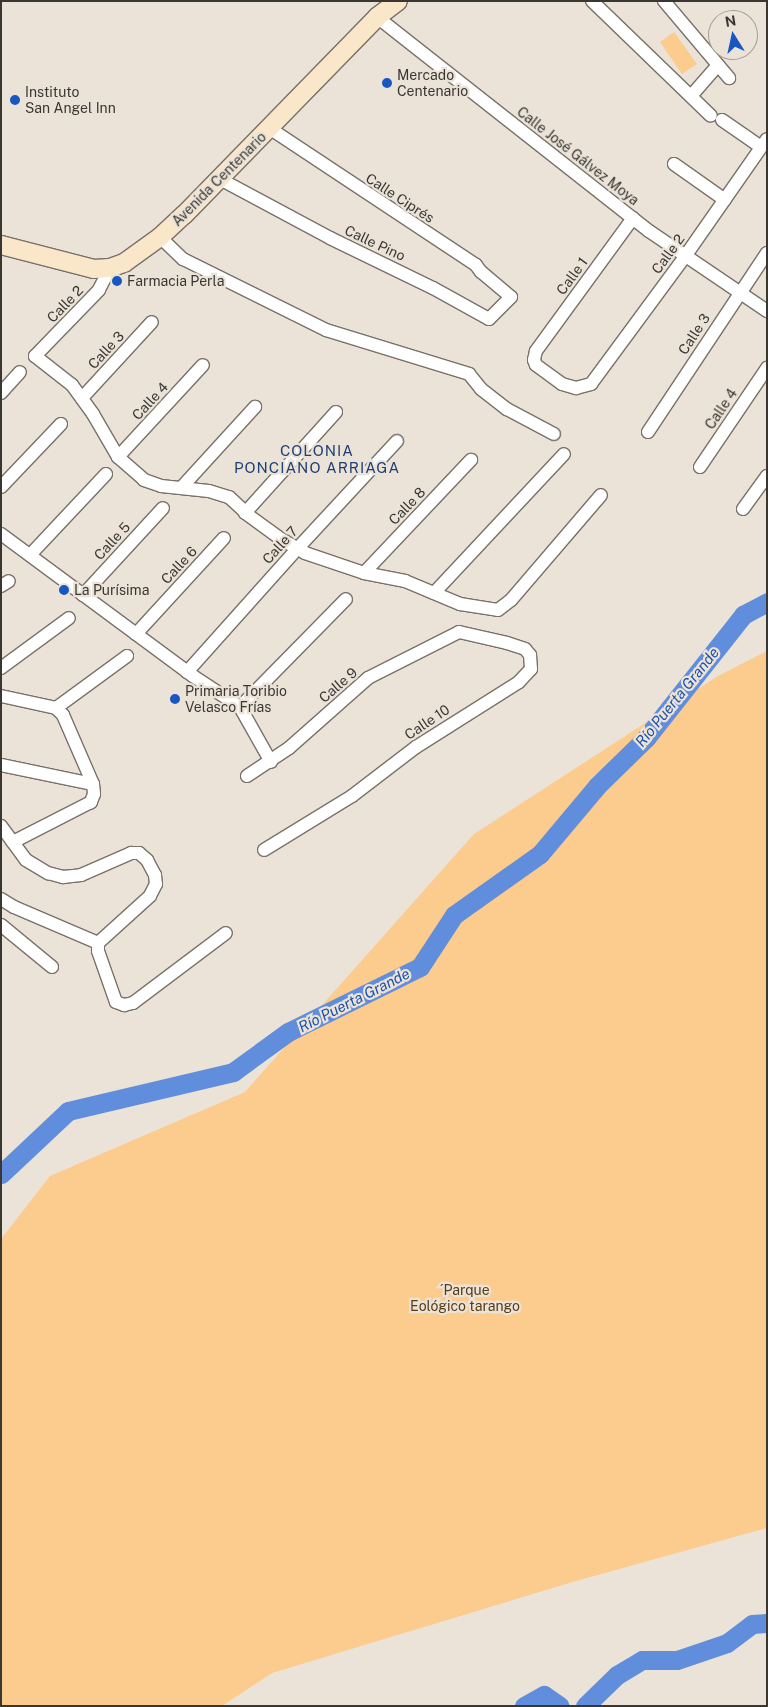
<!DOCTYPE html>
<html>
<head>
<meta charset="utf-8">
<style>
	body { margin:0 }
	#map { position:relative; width:768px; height:1707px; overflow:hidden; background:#ebe3d8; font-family:"Public Sans",sans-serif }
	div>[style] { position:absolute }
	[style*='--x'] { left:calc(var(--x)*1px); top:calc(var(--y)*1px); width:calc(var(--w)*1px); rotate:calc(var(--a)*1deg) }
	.green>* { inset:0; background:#fccb8e }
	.river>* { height:19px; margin:-9.5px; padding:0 9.5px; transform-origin:9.5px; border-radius:9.5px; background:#608edc }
	.roads { filter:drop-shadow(1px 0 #797169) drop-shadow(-1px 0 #797169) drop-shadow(0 1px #797169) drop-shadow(0 -1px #797169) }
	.minor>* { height:12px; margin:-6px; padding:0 6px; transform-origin:6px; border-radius:6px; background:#fff }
	.secondary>* { height:18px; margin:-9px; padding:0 9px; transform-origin:9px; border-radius:9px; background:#fae6c9 }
	.dots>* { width:14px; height:14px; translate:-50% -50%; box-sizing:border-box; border:2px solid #ebe3d8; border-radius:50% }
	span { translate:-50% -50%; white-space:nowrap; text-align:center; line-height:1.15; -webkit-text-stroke:4.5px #ebe3d8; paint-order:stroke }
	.poi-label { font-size:14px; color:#3a3733 }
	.left { translate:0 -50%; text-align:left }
	.street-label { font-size:14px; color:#3a3733 }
	.park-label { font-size:14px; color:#573c18 }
	.neighbourhood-label { font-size:15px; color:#203f75; letter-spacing:1px }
	.water-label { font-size:15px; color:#1c51ad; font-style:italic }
	.frame { position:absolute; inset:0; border:2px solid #3a3733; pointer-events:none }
	.north { position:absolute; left:708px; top:10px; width:50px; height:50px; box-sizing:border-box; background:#ebe3d8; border:1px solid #a49e96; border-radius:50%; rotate:350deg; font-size:14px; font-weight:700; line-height:20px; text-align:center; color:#3a3733 }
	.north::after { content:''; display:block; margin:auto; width:18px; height:22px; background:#1857c2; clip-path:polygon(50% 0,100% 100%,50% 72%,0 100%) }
</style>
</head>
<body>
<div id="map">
	<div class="green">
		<div style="clip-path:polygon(674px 32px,697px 64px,682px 74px,660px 42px)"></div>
		<div style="clip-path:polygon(767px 651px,767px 1528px,576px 1581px,272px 1673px,222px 1706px,1px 1706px,1px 1239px,50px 1176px,245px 1092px,474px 834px,718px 676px)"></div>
	</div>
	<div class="river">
		<div style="--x:1;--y:1174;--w:92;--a:-43.2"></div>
		<div style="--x:68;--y:1111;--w:170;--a:-13.3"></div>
		<div style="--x:233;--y:1072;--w:68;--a:-36"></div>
		<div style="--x:288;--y:1032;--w:147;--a:-26.2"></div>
		<div style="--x:420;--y:967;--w:62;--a:-56.8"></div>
		<div style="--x:454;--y:915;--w:105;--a:-35.3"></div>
		<div style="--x:540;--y:854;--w:89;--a:-50"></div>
		<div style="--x:597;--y:786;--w:69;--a:-44.4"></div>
		<div style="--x:646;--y:738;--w:157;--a:-51.7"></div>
		<div style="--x:743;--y:615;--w:27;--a:-28"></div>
		<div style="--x:524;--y:1706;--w:23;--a:-29"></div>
		<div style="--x:544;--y:1695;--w:19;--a:35"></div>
		<div style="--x:585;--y:1706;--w:45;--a:-44.1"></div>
		<div style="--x:617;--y:1675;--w:29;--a:-31"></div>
		<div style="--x:642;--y:1660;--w:35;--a:0"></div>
		<div style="--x:677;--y:1660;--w:53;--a:-18.8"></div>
		<div style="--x:727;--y:1643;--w:31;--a:-37"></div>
		<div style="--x:752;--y:1624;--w:15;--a:-4"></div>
	</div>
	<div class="roads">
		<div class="minor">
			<div style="--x:592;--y:1;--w:165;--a:44"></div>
			<div style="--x:664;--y:1;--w:101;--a:49.8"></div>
			<div style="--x:377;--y:17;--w:346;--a:38.2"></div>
			<div style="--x:649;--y:231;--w:143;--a:34.1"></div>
			<div style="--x:691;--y:96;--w:41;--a:-48.9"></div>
			<div style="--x:722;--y:120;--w:47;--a:34.7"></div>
			<div style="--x:674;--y:164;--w:62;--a:35.2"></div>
			<div style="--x:220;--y:179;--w:125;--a:28.2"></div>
			<div style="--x:330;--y:238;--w:114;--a:25.9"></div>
			<div style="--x:433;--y:288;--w:64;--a:29"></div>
			<div style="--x:489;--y:319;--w:31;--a:-45"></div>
			<div style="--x:511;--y:297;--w:39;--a:-140"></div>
			<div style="--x:481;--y:272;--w:9;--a:-126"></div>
			<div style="--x:476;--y:265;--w:248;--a:-146.5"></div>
			<div style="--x:633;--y:218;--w:165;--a:126.1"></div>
			<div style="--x:536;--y:351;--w:9;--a:103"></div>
			<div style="--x:534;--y:360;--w:5;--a:68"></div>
			<div style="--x:536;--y:365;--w:32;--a:36"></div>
			<div style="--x:562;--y:384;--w:15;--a:16"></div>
			<div style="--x:576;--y:388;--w:16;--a:-15"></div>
			<div style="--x:591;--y:384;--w:160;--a:-53.6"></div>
			<div style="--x:686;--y:255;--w:141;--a:-55.1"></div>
			<div style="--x:160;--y:237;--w:32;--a:44"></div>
			<div style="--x:183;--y:259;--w:160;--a:26.4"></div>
			<div style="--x:326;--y:330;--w:150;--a:17.1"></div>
			<div style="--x:469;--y:374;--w:19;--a:51"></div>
			<div style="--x:481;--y:389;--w:33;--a:38"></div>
			<div style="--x:507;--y:409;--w:53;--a:28"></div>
			<div style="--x:110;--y:268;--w:25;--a:117"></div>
			<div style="--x:99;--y:290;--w:92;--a:134.1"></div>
			<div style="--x:35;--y:356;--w:47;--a:38.1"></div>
			<div style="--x:72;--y:385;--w:36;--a:54"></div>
			<div style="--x:93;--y:414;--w:50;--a:59.8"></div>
			<div style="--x:118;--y:457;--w:35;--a:41"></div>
			<div style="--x:144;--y:480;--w:18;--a:19"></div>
			<div style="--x:161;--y:486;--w:48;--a:5.9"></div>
			<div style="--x:209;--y:491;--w:21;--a:17"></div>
			<div style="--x:229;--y:497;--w:26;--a:43"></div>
			<div style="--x:248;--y:515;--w:41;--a:36"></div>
			<div style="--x:281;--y:539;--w:28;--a:30"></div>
			<div style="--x:305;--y:553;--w:62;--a:18.7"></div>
			<div style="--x:364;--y:573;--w:42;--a:11"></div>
			<div style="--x:405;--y:581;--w:60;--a:22.7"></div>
			<div style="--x:460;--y:604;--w:38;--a:9"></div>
			<div style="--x:498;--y:610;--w:16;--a:-38"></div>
			<div style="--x:511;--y:600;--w:138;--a:-49.4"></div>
			<div style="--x:1;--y:393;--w:28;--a:-48"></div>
			<div style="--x:82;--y:398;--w:103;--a:-47.4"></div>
			<div style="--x:648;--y:432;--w:215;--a:-56.4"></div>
			<div style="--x:118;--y:457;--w:125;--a:-47.3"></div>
			<div style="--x:700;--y:467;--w:120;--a:-55.9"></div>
			<div style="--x:1;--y:487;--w:87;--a:-46.4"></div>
			<div style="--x:181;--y:488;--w:110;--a:-47.6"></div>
			<div style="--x:743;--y:509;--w:41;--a:-54"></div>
			<div style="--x:245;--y:513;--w:136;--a:-48"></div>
			<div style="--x:1;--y:534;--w:239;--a:36.5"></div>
			<div style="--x:193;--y:676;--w:56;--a:33.4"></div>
			<div style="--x:240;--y:707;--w:63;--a:60.6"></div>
			<div style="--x:30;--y:555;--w:111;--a:-46.8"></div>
			<div style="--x:364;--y:573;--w:156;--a:-46.6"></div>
			<div style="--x:1;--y:586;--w:9;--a:-32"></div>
			<div style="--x:434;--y:593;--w:190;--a:-46.9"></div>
			<div style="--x:83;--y:595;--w:118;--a:-47.4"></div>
			<div style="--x:136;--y:634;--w:130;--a:-47.5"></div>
			<div style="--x:1;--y:668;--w:84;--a:-36.3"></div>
			<div style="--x:187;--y:672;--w:165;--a:-48.2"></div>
			<div style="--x:297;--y:549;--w:147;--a:-47.2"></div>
			<div style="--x:1;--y:696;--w:56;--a:12.3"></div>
			<div style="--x:56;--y:708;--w:10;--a:45"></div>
			<div style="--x:63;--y:715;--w:75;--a:66.5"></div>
			<div style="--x:93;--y:784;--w:10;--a:84"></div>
			<div style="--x:94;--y:794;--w:9;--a:111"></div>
			<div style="--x:91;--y:802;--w:88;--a:152.9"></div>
			<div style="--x:240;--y:707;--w:151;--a:-45.5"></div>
			<div style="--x:56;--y:708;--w:88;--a:-36.2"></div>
			<div style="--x:1;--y:765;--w:94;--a:11.7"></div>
			<div style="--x:247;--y:776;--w:50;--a:-33.7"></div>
			<div style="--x:289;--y:748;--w:106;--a:-41.5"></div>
			<div style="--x:368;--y:678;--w:102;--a:-26.8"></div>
			<div style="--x:459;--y:632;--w:49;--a:12.9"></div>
			<div style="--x:507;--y:643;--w:19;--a:18"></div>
			<div style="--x:525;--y:649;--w:8;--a:50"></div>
			<div style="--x:530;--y:655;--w:14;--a:86"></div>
			<div style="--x:531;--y:669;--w:18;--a:133"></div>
			<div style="--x:519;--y:682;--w:122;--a:147.7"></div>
			<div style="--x:416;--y:747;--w:81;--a:142.6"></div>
			<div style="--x:352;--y:796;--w:103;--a:148.5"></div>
			<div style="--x:1;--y:826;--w:42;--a:53.7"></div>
			<div style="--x:26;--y:860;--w:26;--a:31"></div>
			<div style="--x:48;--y:873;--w:16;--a:15"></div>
			<div style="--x:63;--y:877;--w:18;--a:-6"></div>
			<div style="--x:81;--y:875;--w:55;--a:-23.7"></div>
			<div style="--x:131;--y:853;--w:8;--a:0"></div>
			<div style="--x:139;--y:853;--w:11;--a:41"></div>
			<div style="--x:147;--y:860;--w:17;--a:62"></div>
			<div style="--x:155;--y:875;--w:9;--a:84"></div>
			<div style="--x:156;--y:884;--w:13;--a:117"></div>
			<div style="--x:150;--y:896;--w:70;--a:137.9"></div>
			<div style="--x:1;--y:899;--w:15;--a:32"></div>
			<div style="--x:14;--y:907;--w:91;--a:23.2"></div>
			<div style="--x:98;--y:943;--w:8;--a:90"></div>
			<div style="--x:98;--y:951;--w:54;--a:70.6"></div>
			<div style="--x:116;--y:1002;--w:9;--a:21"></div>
			<div style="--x:124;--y:1005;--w:9;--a:-13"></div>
			<div style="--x:133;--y:1003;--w:116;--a:-37"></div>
			<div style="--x:1;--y:925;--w:66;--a:39.5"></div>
		</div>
		<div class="secondary">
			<div style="--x:1;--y:245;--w:96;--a:14.5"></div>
			<div style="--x:94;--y:269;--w:16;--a:-4"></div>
			<div style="--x:110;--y:268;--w:15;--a:-20"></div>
			<div style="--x:124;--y:263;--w:44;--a:-35.8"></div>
			<div style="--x:160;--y:237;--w:33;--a:-43"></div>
			<div style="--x:184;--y:215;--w:277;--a:-45.7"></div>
			<div style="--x:377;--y:17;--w:26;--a:-37"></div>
		</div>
	</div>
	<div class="dots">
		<div style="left:387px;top:83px;background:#1857c2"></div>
		<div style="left:15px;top:100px;background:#1857c2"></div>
		<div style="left:117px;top:281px;background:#1857c2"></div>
		<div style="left:64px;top:590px;background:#1857c2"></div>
		<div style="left:175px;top:699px;background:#1857c2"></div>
	</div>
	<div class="poi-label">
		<span class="left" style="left:397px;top:83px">Mercado<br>Centenario</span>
		<span class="left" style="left:25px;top:100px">Instituto<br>San Angel Inn</span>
		<span class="left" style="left:127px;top:281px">Farmacia Perla</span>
		<span class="left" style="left:74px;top:590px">La Purísima</span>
		<span class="left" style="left:185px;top:699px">Primaria Toribio<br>Velasco Frías</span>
	</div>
	<div class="street-label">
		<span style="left:578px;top:156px;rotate:38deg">Calle José Gálvez Moya</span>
		<span style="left:219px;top:179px;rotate:-45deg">Avenida Centenario</span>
		<span style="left:400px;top:198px;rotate:33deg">Calle Ciprés</span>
		<span style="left:375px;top:243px;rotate:25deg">Calle Pino</span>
		<span style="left:668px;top:254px;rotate:-54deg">Calle 2</span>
		<span style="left:572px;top:276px;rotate:-54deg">Calle 1</span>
		<span style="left:65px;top:304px;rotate:-46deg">Calle 2</span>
		<span style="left:694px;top:334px;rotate:-57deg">Calle 3</span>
		<span style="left:106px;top:350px;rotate:-47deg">Calle 3</span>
		<span style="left:150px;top:401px;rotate:-47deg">Calle 4</span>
		<span style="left:721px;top:409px;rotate:-56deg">Calle 4</span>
		<span style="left:407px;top:506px;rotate:-46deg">Calle 8</span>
		<span style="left:112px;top:541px;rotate:-47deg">Calle 5</span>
		<span style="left:280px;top:545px;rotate:-48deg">Calle 7</span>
		<span style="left:179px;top:565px;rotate:-47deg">Calle 6</span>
		<span style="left:338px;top:685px;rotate:-41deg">Calle 9</span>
		<span style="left:427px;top:722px;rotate:-34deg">Calle 10</span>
	</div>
	<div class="park-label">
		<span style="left:465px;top:1298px">´Parque<br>Eológico tarango</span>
	</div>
	<div class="neighbourhood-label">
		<span style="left:317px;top:459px">COLONIA<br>PONCIANO ARRIAGA</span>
	</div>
	<div class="water-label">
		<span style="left:677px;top:697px;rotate:-51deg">Río Puerta Grande</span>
		<span style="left:354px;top:1000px;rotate:-27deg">Río Puerta Grande</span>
	</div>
	<div class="frame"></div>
	<div class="north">N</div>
</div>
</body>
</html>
